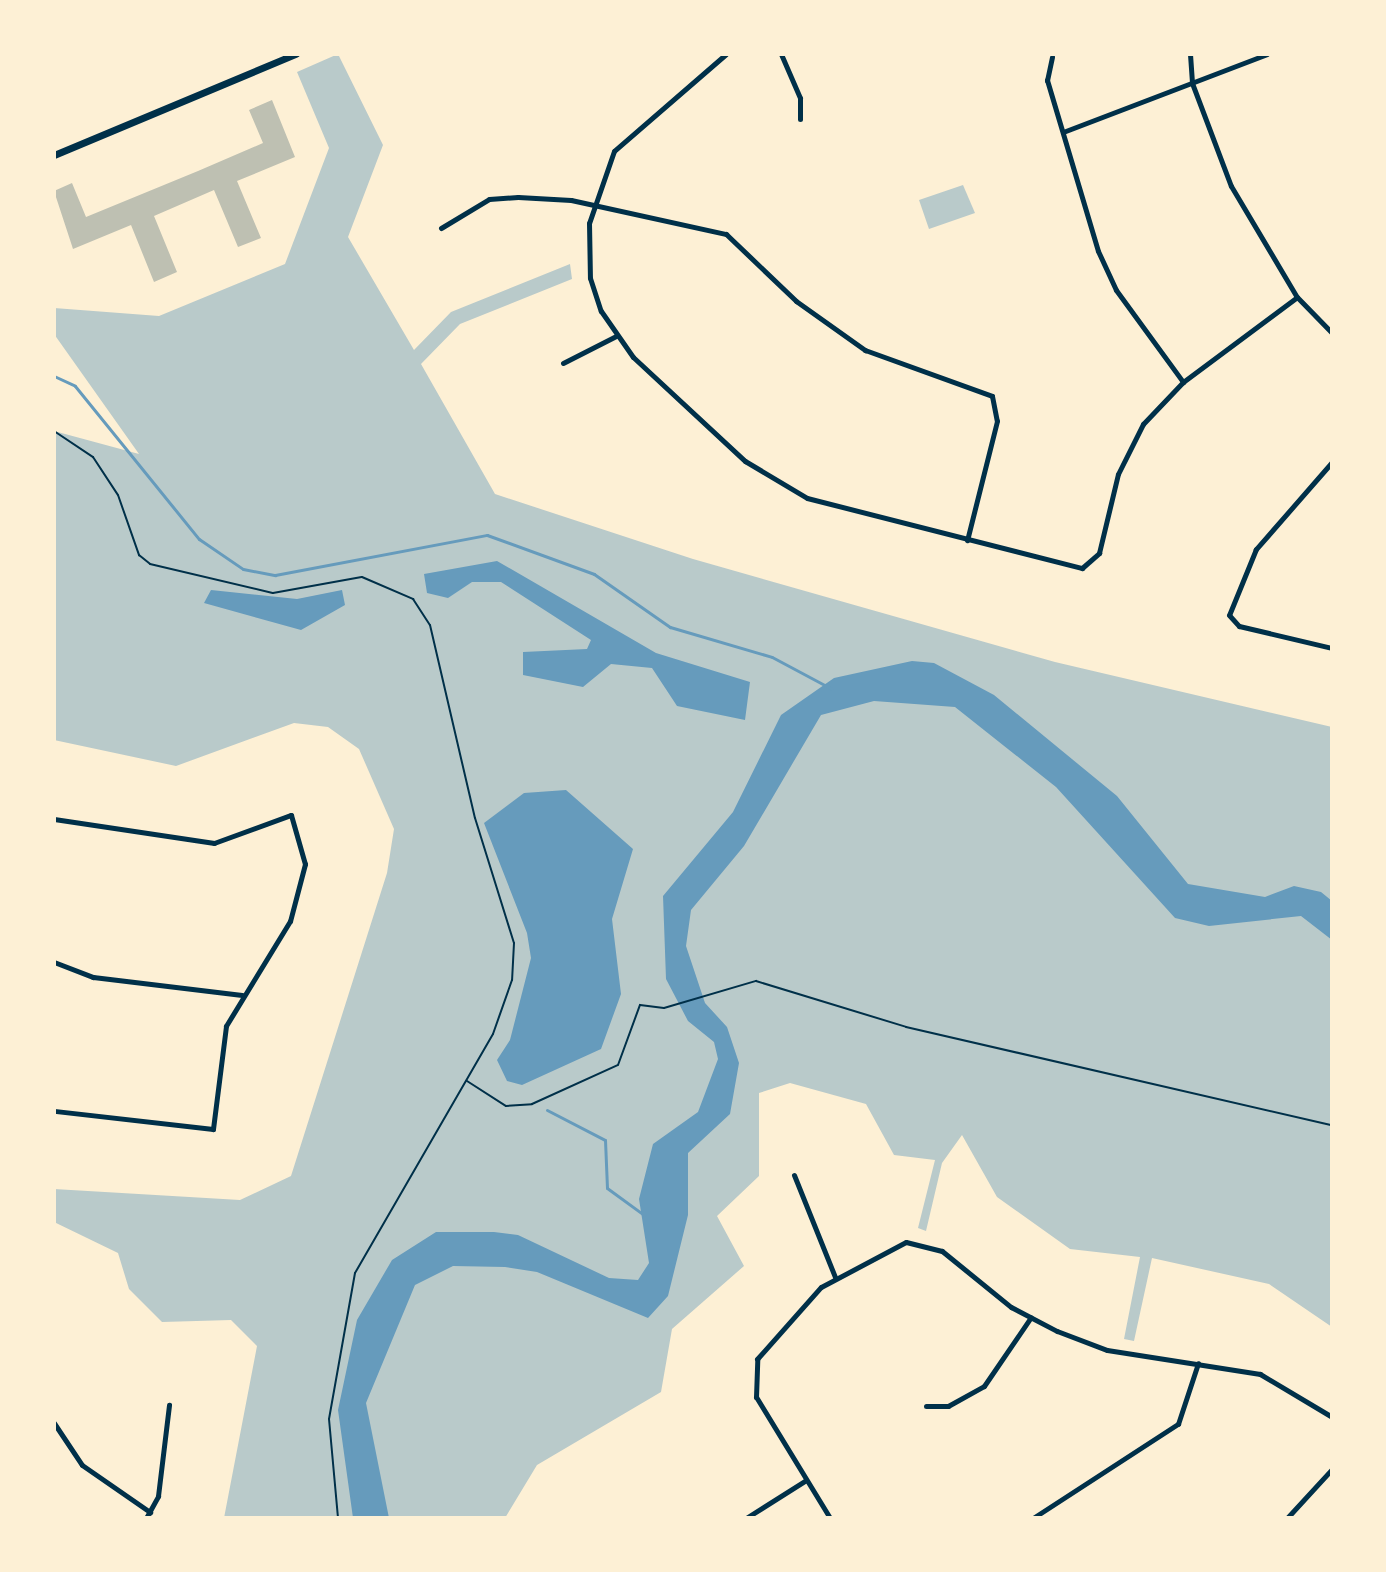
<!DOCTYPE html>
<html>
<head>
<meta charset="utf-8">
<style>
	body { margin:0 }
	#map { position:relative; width:1386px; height:1572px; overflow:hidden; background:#fdf0d5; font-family:"Space Grotesk",sans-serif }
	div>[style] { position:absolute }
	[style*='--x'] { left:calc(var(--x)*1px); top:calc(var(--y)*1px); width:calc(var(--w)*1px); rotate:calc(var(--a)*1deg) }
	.green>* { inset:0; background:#b9caca }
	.water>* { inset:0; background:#669bbc }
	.stream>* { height:3px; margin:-1.5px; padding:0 1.5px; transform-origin:1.5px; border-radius:1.5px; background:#669bbc }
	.building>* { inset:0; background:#bec0b2 }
	.path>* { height:2px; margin:-1px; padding:0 1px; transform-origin:1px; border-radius:1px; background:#003049 }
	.minor>* { height:5px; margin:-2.5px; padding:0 2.5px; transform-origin:2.5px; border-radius:2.5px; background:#003049 }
	.secondary>* { height:7px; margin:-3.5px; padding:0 3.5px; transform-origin:3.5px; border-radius:3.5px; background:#003049 }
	span { translate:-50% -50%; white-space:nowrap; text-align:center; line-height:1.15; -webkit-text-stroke:6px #fdf0d5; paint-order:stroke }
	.frame { position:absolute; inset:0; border:56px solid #fdf0d5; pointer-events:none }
</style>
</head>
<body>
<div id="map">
	<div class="green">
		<div style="clip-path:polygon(338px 54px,383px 145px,348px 237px,414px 350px,451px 312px,570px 264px,572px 279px,460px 324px,421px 364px,495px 494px,693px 559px,1055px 662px,1332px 727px,1332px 1327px,1269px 1284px,1152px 1258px,1134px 1341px,1124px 1339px,1140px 1257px,1070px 1249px,997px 1197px,962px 1135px,942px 1163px,926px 1231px,918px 1228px,935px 1160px,894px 1155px,866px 1104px,790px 1083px,759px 1093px,759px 1176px,717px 1216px,744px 1266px,672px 1329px,661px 1392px,537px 1465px,505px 1518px,224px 1518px,257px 1346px,231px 1320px,162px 1322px,129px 1289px,118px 1253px,54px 1222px,54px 1189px,240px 1200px,291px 1176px,387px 873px,394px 829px,359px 749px,328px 727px,294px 723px,176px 766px,54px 740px,54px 431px,139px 454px,54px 334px,54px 308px,159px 316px,285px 264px,329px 148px,297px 72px)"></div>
		<div style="clip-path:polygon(963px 185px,975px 213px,929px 229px,919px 200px)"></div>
	</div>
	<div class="water">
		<div style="clip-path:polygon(497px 561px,656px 653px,750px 682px,745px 720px,677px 706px,652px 668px,611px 664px,583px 687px,523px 675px,523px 652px,587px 649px,591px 640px,501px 582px,472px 582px,448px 598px,427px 593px,424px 574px)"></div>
		<div style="clip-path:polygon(211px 590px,297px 599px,342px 590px,345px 605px,301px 630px,204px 603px)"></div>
		<div style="clip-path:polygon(912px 661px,934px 663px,994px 695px,1117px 796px,1188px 884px,1265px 897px,1294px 886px,1321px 892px,1332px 901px,1332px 940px,1301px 916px,1209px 926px,1175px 918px,1056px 787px,955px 707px,874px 701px,821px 715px,744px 846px,691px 910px,686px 946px,705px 1003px,727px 1027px,739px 1063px,730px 1114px,688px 1153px,688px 1215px,668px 1296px,648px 1318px,537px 1272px,505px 1267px,453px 1266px,415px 1285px,366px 1403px,389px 1518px,353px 1518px,338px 1410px,357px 1320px,392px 1260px,436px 1232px,494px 1232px,518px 1235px,609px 1278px,638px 1280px,649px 1263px,639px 1199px,653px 1144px,698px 1112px,718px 1059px,714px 1042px,688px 1021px,666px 979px,663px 896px,733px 812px,781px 715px,834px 678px)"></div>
		<div style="clip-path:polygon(566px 790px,633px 849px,612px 919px,621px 994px,601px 1049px,522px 1085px,507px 1081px,497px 1060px,510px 1040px,531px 958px,527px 933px,484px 823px,524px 793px)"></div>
	</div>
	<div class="stream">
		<div style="--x:54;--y:376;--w:23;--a:25"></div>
		<div style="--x:75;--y:386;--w:197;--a:51"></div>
		<div style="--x:199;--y:539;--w:53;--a:34.3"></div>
		<div style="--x:243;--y:569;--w:33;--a:11"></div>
		<div style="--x:275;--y:575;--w:216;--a:-10.7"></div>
		<div style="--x:487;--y:535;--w:114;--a:20"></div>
		<div style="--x:594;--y:574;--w:93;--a:34.9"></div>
		<div style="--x:670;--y:627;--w:106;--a:16.4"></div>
		<div style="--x:772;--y:657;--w:68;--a:28.1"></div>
		<div style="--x:547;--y:1110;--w:65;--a:27.3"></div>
		<div style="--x:605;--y:1140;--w:48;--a:87.6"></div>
		<div style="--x:607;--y:1188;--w:46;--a:36.1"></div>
	</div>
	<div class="building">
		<div style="clip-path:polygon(272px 100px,295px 157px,237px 181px,261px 238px,238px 247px,214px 190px,154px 216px,177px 272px,154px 282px,131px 225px,73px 249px,54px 191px,72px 183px,86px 217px,198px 171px,263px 143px,249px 110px)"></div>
	</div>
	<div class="path">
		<div style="--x:54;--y:431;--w:47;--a:33.7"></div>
		<div style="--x:93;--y:457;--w:45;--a:56.7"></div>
		<div style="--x:118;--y:495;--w:64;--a:70.7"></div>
		<div style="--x:139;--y:555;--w:14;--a:39"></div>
		<div style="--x:150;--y:564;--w:126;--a:13.3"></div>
		<div style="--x:273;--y:593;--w:90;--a:-10.2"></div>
		<div style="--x:362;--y:577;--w:56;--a:23.3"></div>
		<div style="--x:413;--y:599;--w:31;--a:57"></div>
		<div style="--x:430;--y:625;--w:198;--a:76.9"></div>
		<div style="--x:475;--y:818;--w:131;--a:72.7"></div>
		<div style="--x:514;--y:943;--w:37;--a:93"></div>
		<div style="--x:512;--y:980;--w:57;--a:109.4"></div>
		<div style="--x:493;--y:1034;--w:276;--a:120"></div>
		<div style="--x:355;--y:1273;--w:148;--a:100.1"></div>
		<div style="--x:329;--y:1419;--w:99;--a:84.8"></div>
		<div style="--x:467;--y:1081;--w:46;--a:32.7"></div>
		<div style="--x:506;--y:1106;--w:26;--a:-4"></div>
		<div style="--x:532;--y:1104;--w:94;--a:-24.4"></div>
		<div style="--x:618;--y:1065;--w:64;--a:-69.9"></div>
		<div style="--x:640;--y:1005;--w:24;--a:7"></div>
		<div style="--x:664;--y:1008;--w:96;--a:-16.4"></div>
		<div style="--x:756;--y:981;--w:157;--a:17"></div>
		<div style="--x:906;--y:1027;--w:437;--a:13"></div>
	</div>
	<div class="minor">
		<div style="--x:726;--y:54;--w:148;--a:139.1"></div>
		<div style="--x:614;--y:151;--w:76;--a:109.1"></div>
		<div style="--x:589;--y:223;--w:55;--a:89"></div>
		<div style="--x:590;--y:278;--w:35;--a:72"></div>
		<div style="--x:601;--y:311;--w:56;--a:55.2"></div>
		<div style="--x:633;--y:357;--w:153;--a:42.9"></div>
		<div style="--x:745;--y:461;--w:72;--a:30.8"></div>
		<div style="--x:807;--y:498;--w:284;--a:14.3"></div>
		<div style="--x:1082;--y:568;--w:23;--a:-41"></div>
		<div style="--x:1099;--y:553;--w:81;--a:-76.5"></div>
		<div style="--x:1118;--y:474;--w:56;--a:-63.4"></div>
		<div style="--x:1143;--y:424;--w:58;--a:-46.4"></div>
		<div style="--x:1183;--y:382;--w:142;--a:-36.7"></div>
		<div style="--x:781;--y:54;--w:48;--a:66.6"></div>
		<div style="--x:800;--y:98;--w:21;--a:90"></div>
		<div style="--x:1190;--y:54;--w:29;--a:86"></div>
		<div style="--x:1192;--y:83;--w:110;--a:69.3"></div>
		<div style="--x:1231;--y:186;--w:129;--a:59.3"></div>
		<div style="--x:1297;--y:297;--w:50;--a:45.8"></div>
		<div style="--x:1052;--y:57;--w:24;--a:102"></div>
		<div style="--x:1047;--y:80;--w:178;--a:73.4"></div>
		<div style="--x:1098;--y:251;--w:43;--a:65.2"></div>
		<div style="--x:1116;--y:290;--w:114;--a:53.9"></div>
		<div style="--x:1063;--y:132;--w:218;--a:-20.9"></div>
		<div style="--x:441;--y:228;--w:56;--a:-31.1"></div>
		<div style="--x:489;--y:199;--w:29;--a:-4"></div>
		<div style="--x:518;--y:197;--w:53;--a:3.2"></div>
		<div style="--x:571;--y:200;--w:159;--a:12.4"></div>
		<div style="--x:726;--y:234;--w:97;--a:43.7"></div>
		<div style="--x:796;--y:301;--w:85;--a:35.4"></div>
		<div style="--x:865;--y:350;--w:135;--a:19.9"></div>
		<div style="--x:992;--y:396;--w:25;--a:79"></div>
		<div style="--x:997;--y:421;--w:123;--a:104.1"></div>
		<div style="--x:563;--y:363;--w:59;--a:-27"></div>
		<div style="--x:1332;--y:462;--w:116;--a:131.1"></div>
		<div style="--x:1256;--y:549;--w:71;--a:112.2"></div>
		<div style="--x:1229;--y:615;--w:15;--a:48"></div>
		<div style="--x:1239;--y:626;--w:96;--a:13.3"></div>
		<div style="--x:54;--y:819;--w:162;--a:8.5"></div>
		<div style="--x:214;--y:843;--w:82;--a:-20"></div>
		<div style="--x:291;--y:815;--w:51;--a:74.1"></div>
		<div style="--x:305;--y:864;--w:59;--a:104.7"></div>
		<div style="--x:290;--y:921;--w:123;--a:121.4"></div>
		<div style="--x:226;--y:1026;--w:104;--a:97.2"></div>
		<div style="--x:213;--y:1129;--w:160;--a:-173.5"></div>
		<div style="--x:54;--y:962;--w:42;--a:21"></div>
		<div style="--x:93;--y:977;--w:150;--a:6.9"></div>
		<div style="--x:794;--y:1175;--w:110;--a:68.1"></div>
		<div style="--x:926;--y:1406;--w:22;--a:0"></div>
		<div style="--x:948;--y:1406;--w:41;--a:-29.1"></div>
		<div style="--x:984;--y:1386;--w:83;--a:-55.7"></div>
		<div style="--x:54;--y:1423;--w:50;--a:56.3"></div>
		<div style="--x:82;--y:1465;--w:83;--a:34.7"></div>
		<div style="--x:146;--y:1518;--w:25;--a:-61"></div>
		<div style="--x:158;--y:1496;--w:92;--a:-83.1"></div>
		<div style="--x:746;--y:1518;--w:71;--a:-32.3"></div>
		<div style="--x:830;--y:1518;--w:142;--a:-121.4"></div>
		<div style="--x:756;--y:1397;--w:38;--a:-88"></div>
		<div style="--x:757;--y:1359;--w:96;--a:-48.4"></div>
		<div style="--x:821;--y:1287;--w:96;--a:-27.9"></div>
		<div style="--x:906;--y:1242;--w:37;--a:14"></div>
		<div style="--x:942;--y:1251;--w:89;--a:39.1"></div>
		<div style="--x:1011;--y:1307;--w:52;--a:27.6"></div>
		<div style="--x:1057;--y:1331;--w:53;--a:20.8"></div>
		<div style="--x:1107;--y:1350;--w:155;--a:8.9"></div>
		<div style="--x:1260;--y:1374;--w:84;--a:30.8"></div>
		<div style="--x:1033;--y:1518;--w:173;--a:-33"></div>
		<div style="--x:1178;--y:1424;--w:64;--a:-71.8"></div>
		<div style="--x:1287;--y:1518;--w:67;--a:-47.4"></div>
	</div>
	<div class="secondary">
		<div style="--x:54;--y:155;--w:262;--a:-22.7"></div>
	</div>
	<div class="frame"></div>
</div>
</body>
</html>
